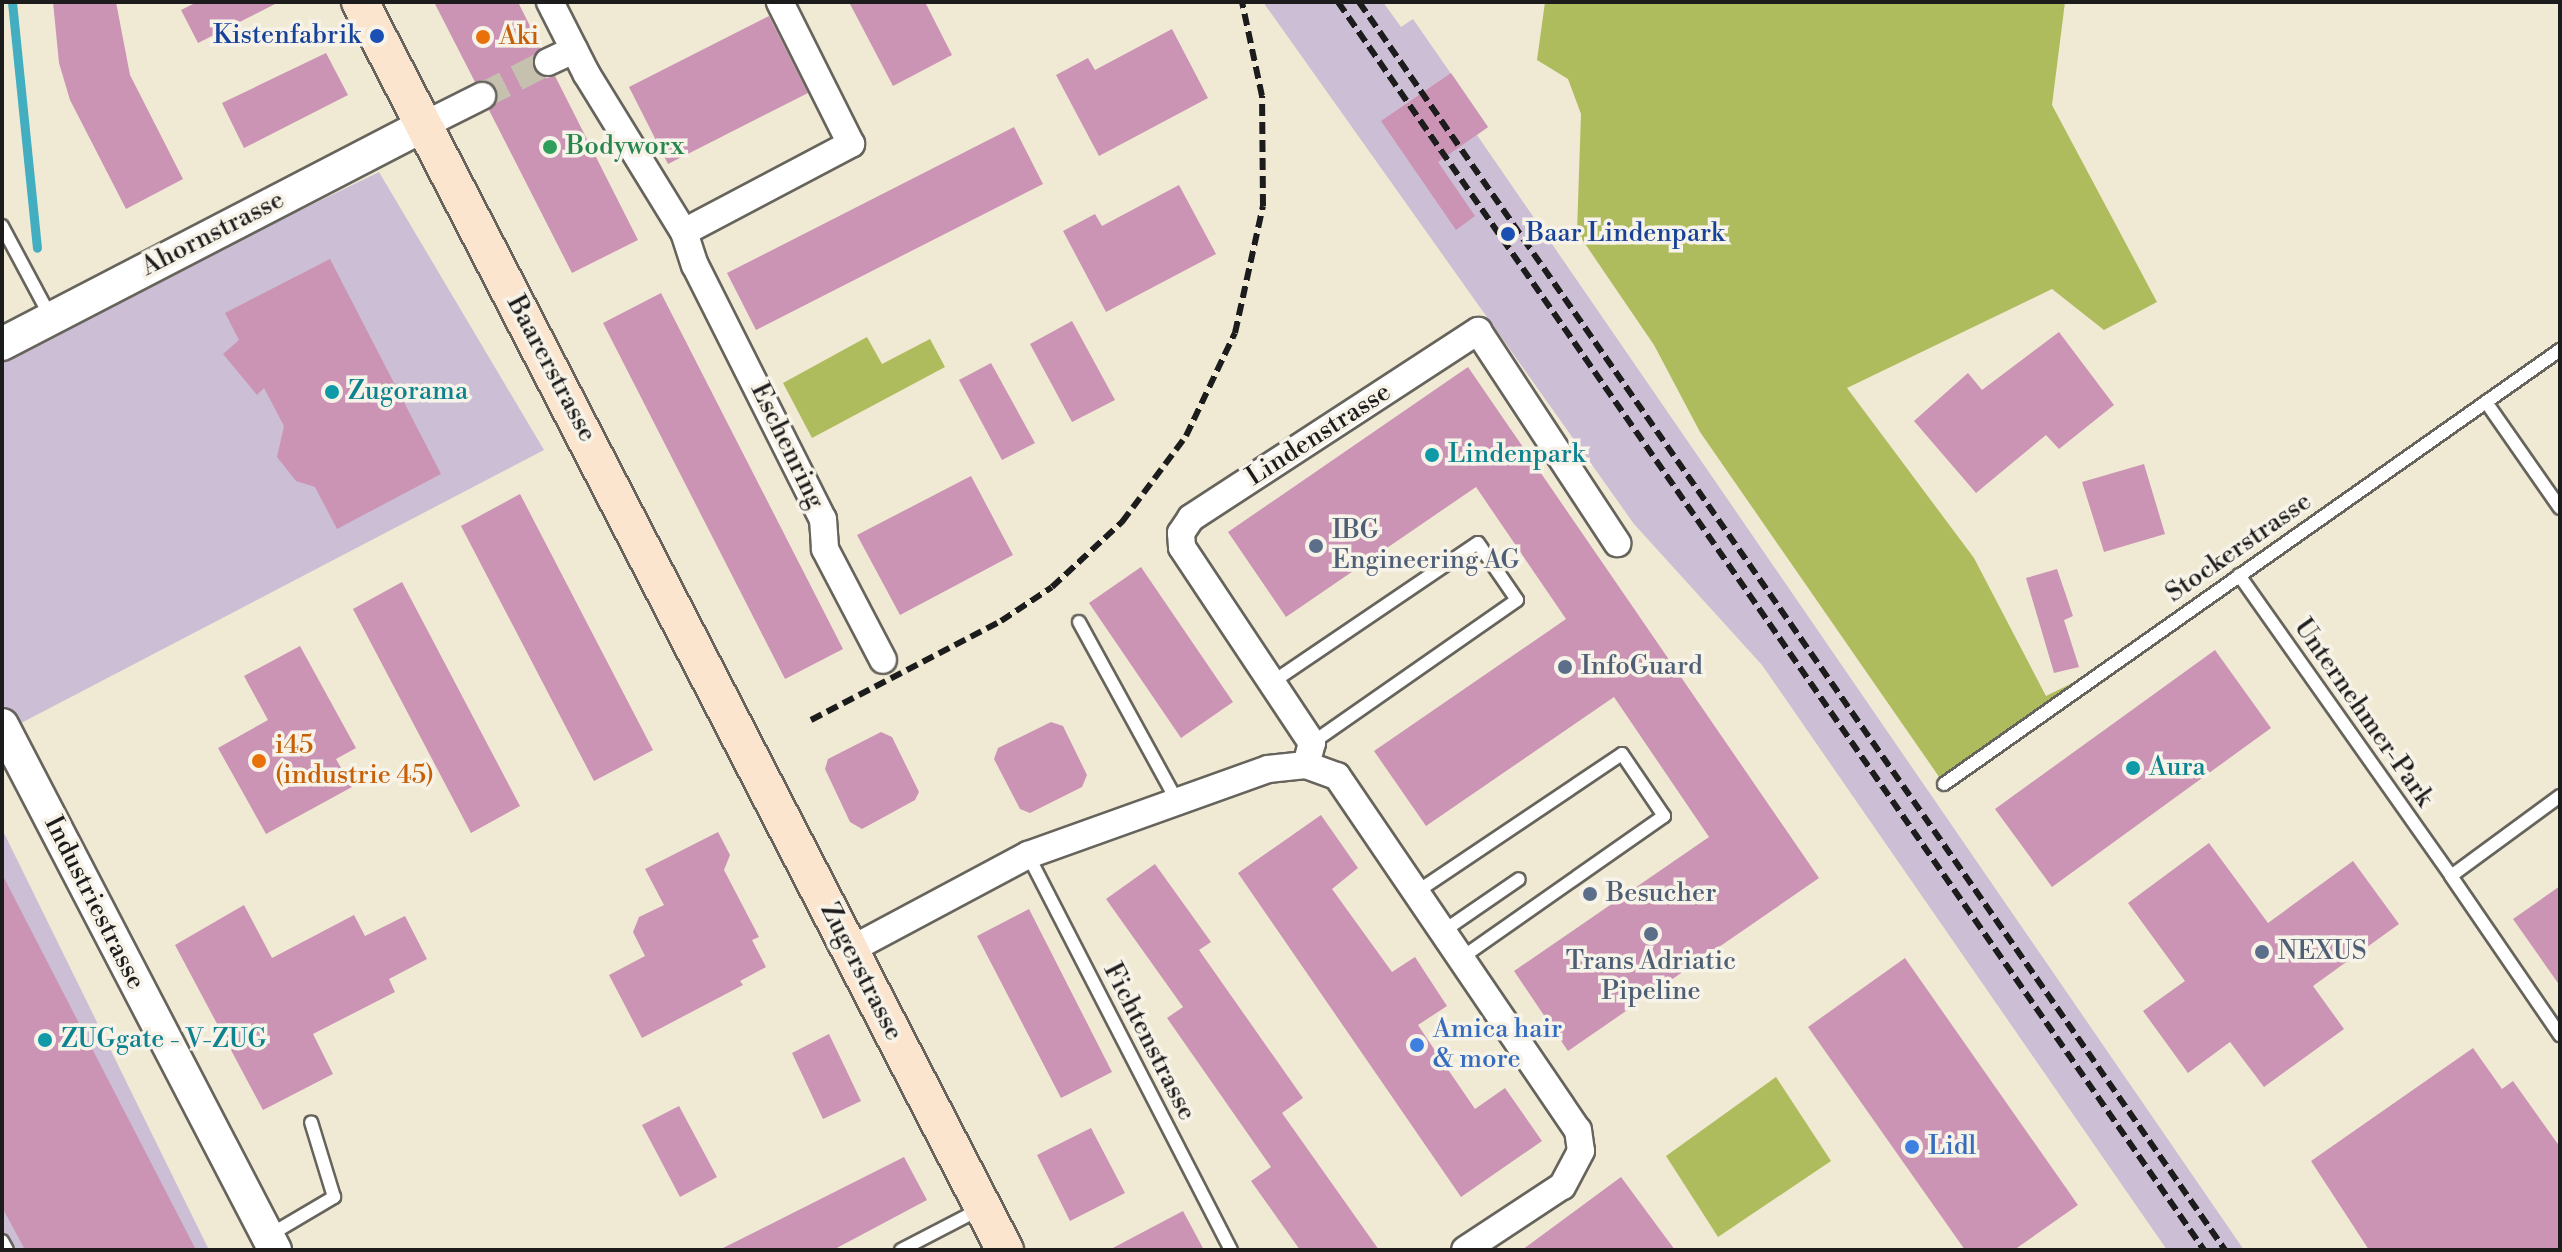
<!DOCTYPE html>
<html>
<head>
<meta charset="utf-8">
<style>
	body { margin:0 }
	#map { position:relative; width:2562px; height:1252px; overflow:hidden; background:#f0ead4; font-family:"Libre Bodoni",serif }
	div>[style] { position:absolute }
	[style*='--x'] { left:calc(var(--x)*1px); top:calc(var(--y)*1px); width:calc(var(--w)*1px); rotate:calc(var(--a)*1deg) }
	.industrial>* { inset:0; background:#ccbed4 }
	.green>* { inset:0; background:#afbc5e }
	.stream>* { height:9px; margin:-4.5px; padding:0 4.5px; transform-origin:4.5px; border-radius:4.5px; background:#42aec0 }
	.building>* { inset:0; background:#cb94b5 }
	.minor-tunnel>* { height:26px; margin-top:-13px; transform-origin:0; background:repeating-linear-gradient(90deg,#c6c1af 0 26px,transparent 0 39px) }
	.roads { filter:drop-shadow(2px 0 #66645c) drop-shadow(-2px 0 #66645c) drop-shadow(0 2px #66645c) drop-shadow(0 -2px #66645c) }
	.service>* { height:12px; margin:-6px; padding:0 6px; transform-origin:6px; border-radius:6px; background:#fff }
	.minor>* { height:26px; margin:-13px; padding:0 13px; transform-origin:13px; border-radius:13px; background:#fff }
	.tertiary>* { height:32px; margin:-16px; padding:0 16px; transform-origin:16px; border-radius:16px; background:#fff }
	.secondary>* { height:36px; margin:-18px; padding:0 18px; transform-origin:18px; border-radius:18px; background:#fce5cf }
	.rail>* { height:6px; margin-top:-3px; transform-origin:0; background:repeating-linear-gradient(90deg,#1c1c1c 0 12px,transparent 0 18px) }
	.dots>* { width:22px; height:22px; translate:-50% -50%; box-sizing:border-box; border:4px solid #f7f3e8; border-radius:50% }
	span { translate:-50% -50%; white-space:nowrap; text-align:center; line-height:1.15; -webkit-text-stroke:7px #f7f3e8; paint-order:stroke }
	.transit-label { font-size:26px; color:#164399 }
	.right { translate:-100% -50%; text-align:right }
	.left { translate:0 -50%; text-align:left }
	.food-label { font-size:26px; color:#c56008 }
	.leisure-label { font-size:26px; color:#27864d }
	.street-label { font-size:26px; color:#1c1c1c }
	.culture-label { font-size:26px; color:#0d838f }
	.service-label { font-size:26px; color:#4e5e75 }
	.shop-label { font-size:26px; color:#366cbe }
	.frame { position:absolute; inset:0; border:4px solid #1c1c1c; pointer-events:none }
</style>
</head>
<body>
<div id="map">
	<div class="industrial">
		<div style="clip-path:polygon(1263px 2px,1383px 2px,1401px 27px,1413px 19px,1488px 127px,1477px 135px,2244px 1250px,2167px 1250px,1762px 665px,1634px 524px)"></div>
		<div style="clip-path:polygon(379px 172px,544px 450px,2px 733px,2px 355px)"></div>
		<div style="clip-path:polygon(2px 829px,209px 1250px,2px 1250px)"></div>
	</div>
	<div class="green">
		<div style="clip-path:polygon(1545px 2px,2065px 2px,2052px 105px,2157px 302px,2104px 330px,2052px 289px,1847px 388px,1974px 558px,2046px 696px,2111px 664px,1944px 784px,1700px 432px,1654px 345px,1577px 232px,1581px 114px,1568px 79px,1537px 60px)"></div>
		<div style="clip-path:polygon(867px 337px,882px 364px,930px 339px,945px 367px,812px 438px,783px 383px)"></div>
		<div style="clip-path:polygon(1776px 1077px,1831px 1161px,1718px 1237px,1666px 1156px)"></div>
	</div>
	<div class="stream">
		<div style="--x:12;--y:2;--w:247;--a:84.2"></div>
	</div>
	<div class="building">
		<div style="clip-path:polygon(53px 2px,116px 2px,130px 75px,183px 179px,126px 209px,70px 100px,59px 63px)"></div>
		<div style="clip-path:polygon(197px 2px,279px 2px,198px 43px,181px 10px)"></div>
		<div style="clip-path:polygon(434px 2px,518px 2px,541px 48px,532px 60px,534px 69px,546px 78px,555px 76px,638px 240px,572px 273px,489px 110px,498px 98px,496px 88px,484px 80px,475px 82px)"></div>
		<div style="clip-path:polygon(849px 2px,925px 2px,952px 55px,893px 86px)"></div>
		<div style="clip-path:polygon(769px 16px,808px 93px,668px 164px,629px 87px)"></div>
		<div style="clip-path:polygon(1172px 29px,1208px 98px,1099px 156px,1056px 75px,1088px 58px,1095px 70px)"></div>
		<div style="clip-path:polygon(326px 53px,348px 95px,244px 148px,222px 103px)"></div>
		<div style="clip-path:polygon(1451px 73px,1488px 127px,1438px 162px,1475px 216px,1456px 230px,1381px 121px)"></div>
		<div style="clip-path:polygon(1014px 127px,1043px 184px,756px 330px,727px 273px)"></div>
		<div style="clip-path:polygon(1179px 185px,1216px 254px,1106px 312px,1063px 231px,1095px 214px,1102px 226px)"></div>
		<div style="clip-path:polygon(330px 259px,441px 474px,337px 529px,315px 487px,296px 481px,277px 457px,284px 426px,264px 388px,257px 395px,223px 354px,239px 340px,225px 313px)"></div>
		<div style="clip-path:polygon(661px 293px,843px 649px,785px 679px,603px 323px)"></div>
		<div style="clip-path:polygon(1072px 321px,1115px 400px,1072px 422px,1030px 344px)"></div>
		<div style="clip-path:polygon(2059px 332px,2114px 405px,2059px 449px,2046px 435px,1976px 493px,1914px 421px,1968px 373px,1982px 390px)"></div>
		<div style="clip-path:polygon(991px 363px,1035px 443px,1002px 460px,959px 380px)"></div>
		<div style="clip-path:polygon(1468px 367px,1819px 878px,1568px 1051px,1514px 971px,1709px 837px,1614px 697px,1426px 826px,1374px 751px,1566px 619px,1476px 487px,1286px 617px,1228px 532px)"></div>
		<div style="clip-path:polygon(2144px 464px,2165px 534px,2104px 552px,2082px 482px)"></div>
		<div style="clip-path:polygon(971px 476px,1013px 555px,900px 615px,857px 535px)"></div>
		<div style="clip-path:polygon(520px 494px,653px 750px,594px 781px,461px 526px)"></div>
		<div style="clip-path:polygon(1141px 567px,1233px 702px,1181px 738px,1089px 603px)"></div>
		<div style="clip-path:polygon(2057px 569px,2073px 616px,2064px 620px,2079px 667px,2054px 673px,2026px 578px)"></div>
		<div style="clip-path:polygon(402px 582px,520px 806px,471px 833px,353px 609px)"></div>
		<div style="clip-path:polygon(300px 646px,356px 748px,336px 759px,352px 787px,266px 834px,218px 748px,268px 720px,244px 676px)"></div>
		<div style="clip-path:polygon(2215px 650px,2271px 728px,2052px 887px,1995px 809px)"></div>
		<div style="clip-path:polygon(1051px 722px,1063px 726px,1087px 775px,1082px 787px,1030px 813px,1020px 809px,994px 759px,998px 748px)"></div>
		<div style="clip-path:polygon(881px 732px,892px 737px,919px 792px,915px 800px,862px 829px,850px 822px,825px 769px,828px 759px)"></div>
		<div style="clip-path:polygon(1321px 815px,1358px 868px,1332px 889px,1392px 972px,1415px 957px,1447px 1006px,1418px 1025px,1436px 1052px,1475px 1109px,1505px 1088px,1542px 1141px,1461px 1197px,1238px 873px)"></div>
		<div style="clip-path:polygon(718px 832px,730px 855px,724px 870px,759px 937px,752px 940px,766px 967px,740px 981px,743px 985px,642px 1038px,609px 975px,645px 956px,633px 932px,639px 917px,664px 905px,645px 869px)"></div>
		<div style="clip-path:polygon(2209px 843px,2268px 923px,2353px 861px,2399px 924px,2313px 986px,2344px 1029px,2264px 1087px,2230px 1042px,2188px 1073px,2143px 1011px,2185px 981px,2128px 903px)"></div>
		<div style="clip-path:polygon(1155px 864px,1211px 942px,1199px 950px,1303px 1098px,1282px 1113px,1379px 1250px,1300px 1250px,1251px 1181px,1271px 1167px,1167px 1018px,1183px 1007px,1106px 899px)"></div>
		<div style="clip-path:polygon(2px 874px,196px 1250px,25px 1250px,2px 1207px)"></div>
		<div style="clip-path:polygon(2560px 886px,2560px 986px,2513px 919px)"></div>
		<div style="clip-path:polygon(244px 905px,272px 958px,354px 915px,365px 936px,405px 916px,427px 959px,389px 979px,395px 992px,313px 1034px,333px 1074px,263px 1110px,175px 945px)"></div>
		<div style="clip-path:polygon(1029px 909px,1112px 1072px,1061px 1098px,977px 936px)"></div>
		<div style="clip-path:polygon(1905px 958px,2078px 1205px,2014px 1250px,1965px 1250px,1808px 1027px)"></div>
		<div style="clip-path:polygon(829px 1034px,861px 1101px,823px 1119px,792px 1053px)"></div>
		<div style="clip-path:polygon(2473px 1048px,2502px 1089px,2513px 1081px,2560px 1147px,2560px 1250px,2369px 1250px,2311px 1161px)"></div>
		<div style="clip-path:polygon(679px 1106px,717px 1177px,680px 1197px,642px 1125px)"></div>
		<div style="clip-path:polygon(1091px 1128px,1125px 1193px,1070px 1221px,1037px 1155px)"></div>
		<div style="clip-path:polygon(904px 1157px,927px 1200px,833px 1250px,719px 1250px)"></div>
		<div style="clip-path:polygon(1621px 1177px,1675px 1250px,1522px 1250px)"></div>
		<div style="clip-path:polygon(1183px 1211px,1204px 1250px,1109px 1250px)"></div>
	</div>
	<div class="minor-tunnel">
		<div style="--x:482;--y:96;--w:74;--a:-27.3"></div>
	</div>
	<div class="roads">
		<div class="service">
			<div style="--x:2;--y:226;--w:102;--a:61.9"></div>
			<div style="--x:2486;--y:402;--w:129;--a:55.1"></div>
			<div style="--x:2239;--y:575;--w:368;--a:54.8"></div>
			<div style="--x:2451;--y:876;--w:135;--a:-36.3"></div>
			<div style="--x:1079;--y:622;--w:202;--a:61.3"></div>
			<div style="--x:1274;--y:681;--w:246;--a:-34.1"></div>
			<div style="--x:1478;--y:543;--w:69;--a:55.6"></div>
			<div style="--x:1517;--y:600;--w:250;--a:145.1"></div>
			<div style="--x:1944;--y:784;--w:754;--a:-35.17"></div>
			<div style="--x:1028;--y:855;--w:444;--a:62.8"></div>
			<div style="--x:2451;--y:876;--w:193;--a:55.6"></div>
			<div style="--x:1415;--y:893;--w:249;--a:-33.9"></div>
			<div style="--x:1622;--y:754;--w:75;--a:55.9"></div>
			<div style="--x:1664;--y:816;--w:249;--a:145"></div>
			<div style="--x:1442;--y:932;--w:93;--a:-34.5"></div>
			<div style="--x:268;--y:1236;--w:77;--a:-30.6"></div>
			<div style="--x:334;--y:1197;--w:78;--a:-107"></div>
			<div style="--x:2;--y:1241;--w:10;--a:61"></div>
			<div style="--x:901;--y:1250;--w:89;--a:-27.4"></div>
		</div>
		<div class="minor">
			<div style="--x:550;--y:2;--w:80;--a:63.1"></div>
			<div style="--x:586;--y:73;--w:187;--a:58.4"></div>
			<div style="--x:684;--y:232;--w:35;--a:72"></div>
			<div style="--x:695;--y:265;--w:284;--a:63.3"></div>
			<div style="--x:823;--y:519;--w:30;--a:86"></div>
			<div style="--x:825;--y:549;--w:125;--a:62.4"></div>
			<div style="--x:548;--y:62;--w:29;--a:-25"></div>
			<div style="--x:424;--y:125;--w:65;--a:-26.6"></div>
			<div style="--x:684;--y:232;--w:189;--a:-27.8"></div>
			<div style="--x:851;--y:144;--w:159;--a:-116.6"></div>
			<div style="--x:1306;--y:765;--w:33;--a:20"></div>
			<div style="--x:1337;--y:776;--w:428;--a:55.8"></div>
			<div style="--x:1578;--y:1130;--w:21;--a:82"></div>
			<div style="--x:1581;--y:1151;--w:40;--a:118"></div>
			<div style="--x:1562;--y:1186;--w:116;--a:146.6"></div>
			<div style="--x:850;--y:950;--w:202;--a:-28.1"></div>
			<div style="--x:1028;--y:855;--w:255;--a:-19.7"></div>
			<div style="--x:1268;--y:769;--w:38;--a:-6"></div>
			<div style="--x:1306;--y:765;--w:23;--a:-75"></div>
			<div style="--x:1312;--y:743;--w:235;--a:-123.6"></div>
			<div style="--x:1182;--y:547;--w:14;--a:-94"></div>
			<div style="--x:1181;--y:533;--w:18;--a:-56"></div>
			<div style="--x:1191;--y:518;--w:343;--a:-33.1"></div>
			<div style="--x:1478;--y:331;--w:254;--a:56.7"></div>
		</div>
		<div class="tertiary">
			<div style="--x:2;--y:344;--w:475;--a:-27.4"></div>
			<div style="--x:2;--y:725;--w:592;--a:62.53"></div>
		</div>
		<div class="secondary">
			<div style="--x:360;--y:2;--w:1405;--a:62.67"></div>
		</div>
	</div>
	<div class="rail">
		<div style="--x:1338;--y:2;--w:1519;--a:55.24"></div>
		<div style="--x:1359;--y:2;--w:1519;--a:55.24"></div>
		<div style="--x:811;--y:720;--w:214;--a:-27.5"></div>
		<div style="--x:1001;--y:621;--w:61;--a:-33.7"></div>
		<div style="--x:1052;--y:587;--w:96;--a:-42.9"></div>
		<div style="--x:1122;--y:522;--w:107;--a:-53.3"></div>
		<div style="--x:1186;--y:436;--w:114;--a:-64.6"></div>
		<div style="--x:1235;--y:333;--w:130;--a:-77.6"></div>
		<div style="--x:1263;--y:206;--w:110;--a:-90.5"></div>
		<div style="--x:1262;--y:96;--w:96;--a:-102"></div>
	</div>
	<div class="dots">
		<div style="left:377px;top:36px;background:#1a4fb4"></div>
		<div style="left:483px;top:37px;background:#e8710a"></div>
		<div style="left:550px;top:147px;background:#2e9e5b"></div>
		<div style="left:1508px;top:234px;background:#1a4fb4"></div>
		<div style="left:332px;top:392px;background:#0f9aa8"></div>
		<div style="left:1432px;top:455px;background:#0f9aa8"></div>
		<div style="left:1316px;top:546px;background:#5c6f8a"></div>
		<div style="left:1565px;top:667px;background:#5c6f8a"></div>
		<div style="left:259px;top:761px;background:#e8710a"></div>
		<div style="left:2133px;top:768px;background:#0f9aa8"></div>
		<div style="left:1590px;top:894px;background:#5c6f8a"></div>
		<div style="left:1651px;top:934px;background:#5c6f8a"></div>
		<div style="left:2262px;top:952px;background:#5c6f8a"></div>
		<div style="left:45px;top:1040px;background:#0f9aa8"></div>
		<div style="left:1417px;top:1045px;background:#3f7fe0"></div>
		<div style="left:1912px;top:1147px;background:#3f7fe0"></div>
	</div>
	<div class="transit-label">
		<span class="right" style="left:361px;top:36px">Kistenfabrik</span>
		<span class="left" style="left:1526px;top:234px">Baar Lindenpark</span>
	</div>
	<div class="food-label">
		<span class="left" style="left:499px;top:37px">Aki</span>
		<span class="left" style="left:275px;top:761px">i45<br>(industrie 45)</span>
	</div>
	<div class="leisure-label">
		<span class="left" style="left:566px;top:147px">Bodyworx</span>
	</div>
	<div class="street-label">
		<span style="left:213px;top:234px;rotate:-27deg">Ahornstrasse</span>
		<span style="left:551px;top:369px;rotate:62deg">Baarerstrasse</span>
		<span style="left:1319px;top:435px;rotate:-33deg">Lindenstrasse</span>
		<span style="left:787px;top:446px;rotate:64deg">Eschenring</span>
		<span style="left:2239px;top:548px;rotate:-35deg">Stockerstrasse</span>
		<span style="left:2363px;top:713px;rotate:55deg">Unternehmer-Park</span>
		<span style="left:94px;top:903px;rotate:63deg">Industriestrasse</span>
		<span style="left:861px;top:972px;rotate:63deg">Zugerstrasse</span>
		<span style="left:1149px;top:1042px;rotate:63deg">Fichtenstrasse</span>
	</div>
	<div class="culture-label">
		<span class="left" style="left:348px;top:392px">Zugorama</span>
		<span class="left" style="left:1448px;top:455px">Lindenpark</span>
		<span class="left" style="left:2149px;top:768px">Aura</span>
		<span class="left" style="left:61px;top:1040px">ZUGgate - V-ZUG</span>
	</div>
	<div class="service-label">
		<span class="left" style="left:1332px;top:546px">IBG<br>Engineering AG</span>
		<span class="left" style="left:1581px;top:667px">InfoGuard</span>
		<span class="left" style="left:1606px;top:894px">Besucher</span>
		<span class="left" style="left:2278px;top:952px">NEXUS</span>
		<span style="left:1651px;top:977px">Trans Adriatic<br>Pipeline</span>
	</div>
	<div class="shop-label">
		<span class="left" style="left:1433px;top:1045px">Amica hair<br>&amp; more</span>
		<span class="left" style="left:1928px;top:1147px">Lidl</span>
	</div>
	<div class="frame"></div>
</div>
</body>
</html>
